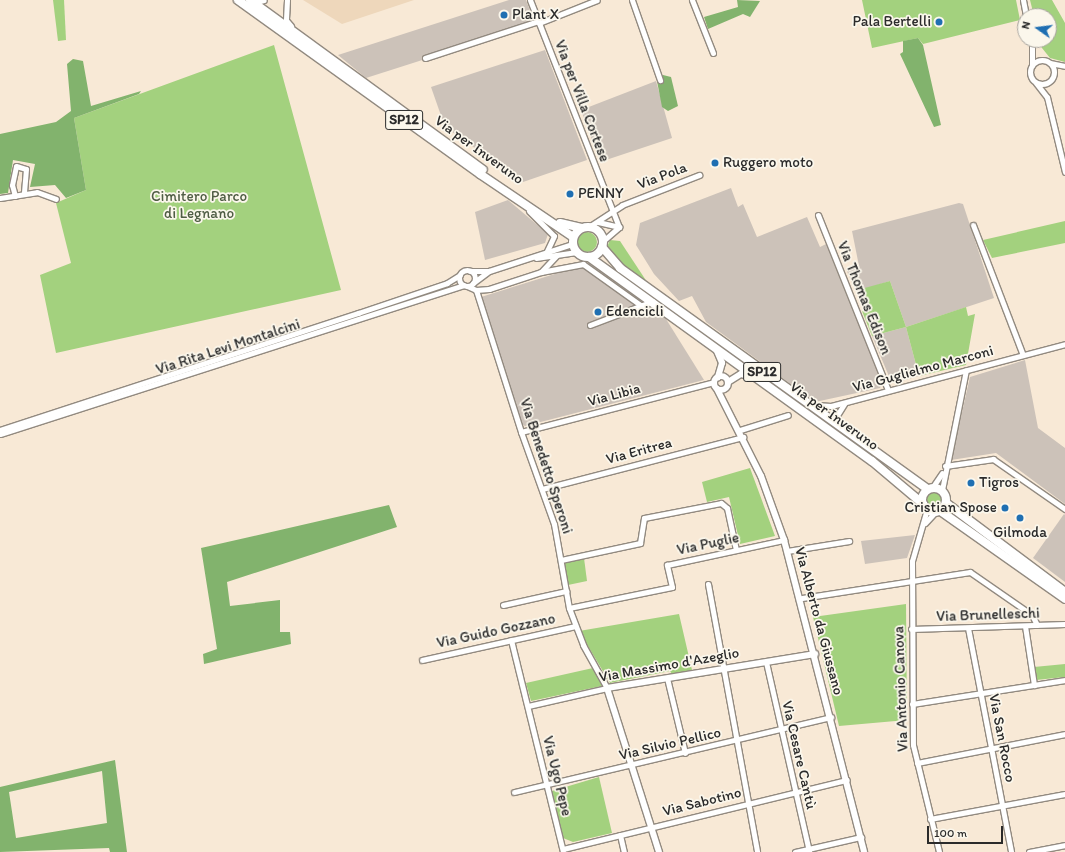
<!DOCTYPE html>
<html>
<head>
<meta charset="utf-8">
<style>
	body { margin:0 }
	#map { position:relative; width:1065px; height:852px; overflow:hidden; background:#f8e9d6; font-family:Itim,sans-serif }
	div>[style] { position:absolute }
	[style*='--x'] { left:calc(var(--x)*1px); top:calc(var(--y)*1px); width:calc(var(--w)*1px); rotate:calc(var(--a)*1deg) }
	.built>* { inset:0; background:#eed7bb }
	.industrial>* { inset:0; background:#ccc2b9 }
	.green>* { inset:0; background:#a3d17e }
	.round { border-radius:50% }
	.forest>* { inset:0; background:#82b36d }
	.roads { filter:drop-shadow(1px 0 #928a80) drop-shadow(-1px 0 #928a80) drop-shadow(0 1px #928a80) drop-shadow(0 -1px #928a80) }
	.minor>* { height:5px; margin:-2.5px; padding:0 2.5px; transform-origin:2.5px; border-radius:2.5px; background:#fff }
	.minor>.ring { margin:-2.5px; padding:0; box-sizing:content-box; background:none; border:5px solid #fff; border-radius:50% }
	.tertiary>* { height:6px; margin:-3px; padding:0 3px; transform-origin:3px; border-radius:3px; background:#fff }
	.tertiary>.ring { margin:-3px; padding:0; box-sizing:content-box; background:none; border:6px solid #fff; border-radius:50% }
	.primary>* { height:8px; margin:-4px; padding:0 4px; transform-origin:4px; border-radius:4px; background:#fff }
	.primary>.ring { margin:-4px; padding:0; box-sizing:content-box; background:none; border:8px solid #fff; border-radius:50% }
	.dots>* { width:11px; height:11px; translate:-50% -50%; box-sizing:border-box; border:2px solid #fbf7ec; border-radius:50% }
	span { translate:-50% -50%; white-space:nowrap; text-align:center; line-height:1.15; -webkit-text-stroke:3.5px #fbf7ec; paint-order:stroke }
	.shield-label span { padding:1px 3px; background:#fbf7ec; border:1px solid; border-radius:3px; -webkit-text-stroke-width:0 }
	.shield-label { font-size:14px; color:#2b2b2b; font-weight:700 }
	.poi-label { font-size:15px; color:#2b2b2b }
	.left { translate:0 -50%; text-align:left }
	.right { translate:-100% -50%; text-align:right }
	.street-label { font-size:15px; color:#2b2b2b }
	.park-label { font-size:15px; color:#4f5d44 }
	.north { position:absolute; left:1017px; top:8px; width:40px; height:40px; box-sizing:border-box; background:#fbf7ec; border:1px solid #a8a59f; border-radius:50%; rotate:284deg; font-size:11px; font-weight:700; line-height:16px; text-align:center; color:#2b2b2b }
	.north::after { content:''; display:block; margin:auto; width:14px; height:18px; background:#1f6fb2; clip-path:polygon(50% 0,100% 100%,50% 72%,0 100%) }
	.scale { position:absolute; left:927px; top:826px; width:76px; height:18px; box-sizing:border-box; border:2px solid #2b2b2b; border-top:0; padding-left:5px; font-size:12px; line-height:14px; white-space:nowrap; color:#2b2b2b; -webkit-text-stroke:3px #fbf7ec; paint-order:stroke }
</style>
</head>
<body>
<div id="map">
	<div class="built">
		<div style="clip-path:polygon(303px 0,414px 0,342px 24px)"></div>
	</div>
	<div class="industrial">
		<div style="clip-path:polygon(509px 0,526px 0,535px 24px,366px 78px,338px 55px)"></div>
		<div style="clip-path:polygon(545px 50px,587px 160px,523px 182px,445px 127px,431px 87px)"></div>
		<div style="clip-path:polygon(656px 81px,672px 138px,600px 162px,581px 110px)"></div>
		<div style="clip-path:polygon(731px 188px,738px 207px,743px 204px,757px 237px,807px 217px,820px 247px,826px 244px,882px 383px,880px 388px,815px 402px,706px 322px,692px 296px,679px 301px,654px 274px,636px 245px,640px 223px)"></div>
		<div style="clip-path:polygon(508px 200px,548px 234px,545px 243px,485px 260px,475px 212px)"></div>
		<div style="clip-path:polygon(959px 203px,963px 204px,994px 298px,906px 327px,919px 376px,895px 383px,891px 381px,872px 336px,906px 327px,890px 281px,856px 292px,846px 269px,859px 266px,852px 231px)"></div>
		<div style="clip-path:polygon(590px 263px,666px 319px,704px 380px,525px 426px,521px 424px,481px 297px)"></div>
		<div style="clip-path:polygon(1025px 360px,1038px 428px,1065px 448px,1065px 504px,996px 453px,951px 460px,970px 377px)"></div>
		<div style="clip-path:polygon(1064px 514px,1065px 515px,1065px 582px,1033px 558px)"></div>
		<div style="clip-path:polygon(915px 535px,907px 558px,865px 564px,861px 541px)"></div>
	</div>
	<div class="green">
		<div style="clip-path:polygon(53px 0,64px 0,66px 40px,58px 41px)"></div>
		<div style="clip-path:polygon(862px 0,1016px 0,1020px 20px,923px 44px,918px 38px,872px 48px)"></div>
		<div style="clip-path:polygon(1030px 0,1052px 0,1065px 23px,1065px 62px,1050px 58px,1042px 48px,1040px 40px,1049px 40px,1049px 16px,1034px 16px)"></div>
		<div style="clip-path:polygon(274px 45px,341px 290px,56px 353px,40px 275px,71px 263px,56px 203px,86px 190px,74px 118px)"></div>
		<div style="clip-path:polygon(1065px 221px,1065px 243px,992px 258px,983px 240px)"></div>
		<div class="round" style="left:577px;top:232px;width:20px;height:20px"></div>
		<div style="clip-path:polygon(610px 240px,620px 241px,651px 288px,622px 266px,607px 247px)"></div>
		<div style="clip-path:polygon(890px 281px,906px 327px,966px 307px,968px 316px,975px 314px,966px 365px,919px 376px,906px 327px,872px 336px,862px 311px,868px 308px,861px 289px)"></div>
		<div style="clip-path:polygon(750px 468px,775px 536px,740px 544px,729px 497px,707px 502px,702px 482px)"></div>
		<div class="round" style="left:926px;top:492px;width:16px;height:16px"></div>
		<div style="clip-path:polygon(584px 558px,587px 581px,568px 585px,564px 563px)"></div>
		<div style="clip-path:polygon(906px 604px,907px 720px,839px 726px,813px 617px)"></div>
		<div style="clip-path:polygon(679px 614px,692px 670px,672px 674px,670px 671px,610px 683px,579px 631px)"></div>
		<div style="clip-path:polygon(1065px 664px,1065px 677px,1036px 680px,1034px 667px)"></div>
		<div style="clip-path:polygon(593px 668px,602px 686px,531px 701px,526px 683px)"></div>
		<div style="clip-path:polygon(599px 777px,612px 833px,573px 842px,563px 838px,552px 791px)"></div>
	</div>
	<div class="forest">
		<div style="clip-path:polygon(737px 0,760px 1px,750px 17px,743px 14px,708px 29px,704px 17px,738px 7px)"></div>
		<div style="clip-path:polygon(918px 38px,923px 45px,941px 125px,934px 127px,900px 54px,903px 52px,903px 41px)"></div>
		<div style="clip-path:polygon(73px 59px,83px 61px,91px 106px,141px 91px,139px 94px,74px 118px,86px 190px,66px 198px,55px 185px,30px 187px,35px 164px,13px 160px,8px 193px,0 194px,0 134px,56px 122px,71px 111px,67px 64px)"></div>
		<div style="clip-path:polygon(663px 75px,671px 77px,678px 106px,668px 111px,662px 107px,657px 81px)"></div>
		<div style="clip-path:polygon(389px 505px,397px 527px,227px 582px,230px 606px,280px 600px,280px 632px,290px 632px,291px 644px,204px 664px,203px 654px,217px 649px,201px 548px)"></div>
		<div style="clip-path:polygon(evenodd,115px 760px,127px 852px,110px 852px,109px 848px,0 852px,0 787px,115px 760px,102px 771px,107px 823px,16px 838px,9px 792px,102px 771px)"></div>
	</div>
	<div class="roads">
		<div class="minor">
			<div style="--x:287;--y:0;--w:20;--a:93"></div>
			<div style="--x:286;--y:20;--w:8;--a:50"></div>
			<div style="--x:530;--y:0;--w:244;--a:68.6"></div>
			<div style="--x:619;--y:227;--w:21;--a:139"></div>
			<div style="--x:632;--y:0;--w:85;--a:70.7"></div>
			<div style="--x:692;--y:0;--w:57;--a:68.4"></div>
			<div style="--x:1023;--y:0;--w:16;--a:79"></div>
			<div style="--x:253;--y:3;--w:11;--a:-15"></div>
			<div style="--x:539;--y:23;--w:62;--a:-21.6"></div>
			<div style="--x:1032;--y:40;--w:25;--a:90"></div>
			<div style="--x:425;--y:58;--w:119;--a:-18.1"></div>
			<div class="ring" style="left:1030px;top:60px;width:19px;height:19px"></div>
			<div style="--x:1050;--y:63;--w:15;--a:11"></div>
			<div style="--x:1036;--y:83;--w:18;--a:52"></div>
			<div style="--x:1047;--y:97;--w:77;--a:76.5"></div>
			<div style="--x:15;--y:196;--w:11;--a:-105"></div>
			<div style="--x:12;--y:185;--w:19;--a:-78"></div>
			<div style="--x:16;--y:166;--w:10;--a:17"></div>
			<div style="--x:26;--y:169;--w:24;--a:95"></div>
			<div style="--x:0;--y:198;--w:37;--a:-9"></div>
			<div style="--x:37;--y:192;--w:20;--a:20"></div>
			<div style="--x:529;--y:211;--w:35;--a:45"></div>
			<div style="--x:554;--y:236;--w:17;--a:115"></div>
			<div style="--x:818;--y:215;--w:188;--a:68.2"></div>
			<div style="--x:598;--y:222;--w:22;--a:13"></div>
			<div style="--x:973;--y:225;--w:139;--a:69"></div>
			<div style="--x:590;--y:226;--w:38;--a:-33"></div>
			<div style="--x:622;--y:205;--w:83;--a:-21.3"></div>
			<div style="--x:536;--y:258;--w:41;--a:-8.3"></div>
			<div class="ring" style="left:459px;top:270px;width:11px;height:11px"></div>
			<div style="--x:470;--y:271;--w:18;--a:0"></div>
			<div style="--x:541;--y:272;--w:43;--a:-10.8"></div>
			<div style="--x:583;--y:264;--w:74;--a:35.6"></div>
			<div style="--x:473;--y:283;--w:20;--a:-37"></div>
			<div style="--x:489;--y:271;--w:87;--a:-18"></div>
			<div style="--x:467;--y:286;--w:10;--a:24"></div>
			<div style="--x:476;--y:290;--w:13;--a:-4"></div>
			<div style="--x:489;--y:289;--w:55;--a:-18.1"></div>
			<div style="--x:541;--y:272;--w:23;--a:-47"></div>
			<div style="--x:476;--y:290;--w:149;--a:72.4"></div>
			<div style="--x:521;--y:432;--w:98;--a:70.3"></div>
			<div style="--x:554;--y:524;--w:85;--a:79.9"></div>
			<div style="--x:569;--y:608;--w:40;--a:69"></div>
			<div style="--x:583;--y:645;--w:49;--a:60.8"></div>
			<div style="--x:607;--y:688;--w:81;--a:167.2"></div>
			<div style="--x:590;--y:325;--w:67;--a:-20.9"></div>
			<div style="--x:815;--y:405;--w:16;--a:4"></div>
			<div style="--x:831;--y:406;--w:242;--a:-14.8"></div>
			<div style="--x:840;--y:424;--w:8;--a:-120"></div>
			<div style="--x:836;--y:417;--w:15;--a:-58"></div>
			<div style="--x:0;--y:430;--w:377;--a:-18.1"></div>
			<div style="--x:358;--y:313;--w:94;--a:-18.6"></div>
			<div style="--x:447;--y:283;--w:15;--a:-32"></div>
			<div style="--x:740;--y:430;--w:50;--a:-17.4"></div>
			<div style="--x:521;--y:432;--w:199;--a:-14.5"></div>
			<div style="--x:0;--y:434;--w:487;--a:-17.8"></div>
			<div style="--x:945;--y:466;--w:49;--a:-8.3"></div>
			<div style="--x:993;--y:459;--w:88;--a:34.8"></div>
			<div style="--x:932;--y:488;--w:18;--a:-56"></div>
			<div style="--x:542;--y:489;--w:208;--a:-14.5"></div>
			<div style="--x:942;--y:490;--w:122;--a:-78.7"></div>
			<div style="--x:927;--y:509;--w:54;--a:106.1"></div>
			<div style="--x:912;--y:561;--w:184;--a:89.7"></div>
			<div style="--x:913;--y:745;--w:110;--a:76.3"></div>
			<div style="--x:925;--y:523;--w:16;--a:-47"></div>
			<div style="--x:787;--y:551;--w:63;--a:-9.2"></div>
			<div style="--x:561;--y:560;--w:81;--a:-12.1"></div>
			<div style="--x:640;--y:543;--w:25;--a:-81"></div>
			<div style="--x:644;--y:518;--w:78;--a:-11"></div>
			<div style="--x:721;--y:503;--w:8;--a:40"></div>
			<div style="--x:727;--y:508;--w:43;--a:77.9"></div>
			<div style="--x:708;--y:584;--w:272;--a:79.6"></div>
			<div style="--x:802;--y:598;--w:170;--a:-8.8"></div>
			<div style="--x:970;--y:572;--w:75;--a:34.7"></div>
			<div style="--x:1032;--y:615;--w:11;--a:63"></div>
			<div style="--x:503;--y:605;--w:65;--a:-12.5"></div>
			<div style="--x:569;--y:608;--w:105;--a:-11.5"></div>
			<div style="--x:672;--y:587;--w:23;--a:-103"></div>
			<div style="--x:667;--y:565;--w:120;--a:-12.1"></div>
			<div style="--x:1025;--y:626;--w:60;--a:81.3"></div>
			<div style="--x:968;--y:628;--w:228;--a:79.1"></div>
			<div style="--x:911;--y:629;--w:154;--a:-1.9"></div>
			<div style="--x:511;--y:640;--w:217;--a:76.2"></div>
			<div style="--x:422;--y:660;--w:157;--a:-12.5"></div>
			<div style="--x:766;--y:662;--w:195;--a:77.2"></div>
			<div style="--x:667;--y:678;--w:77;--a:76.5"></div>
			<div style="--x:912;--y:704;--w:155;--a:-8.9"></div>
			<div style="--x:917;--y:763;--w:151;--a:-11.1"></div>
			<div style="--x:514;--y:792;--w:326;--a:-13.3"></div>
			<div style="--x:930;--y:819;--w:137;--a:-10.5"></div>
			<div style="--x:620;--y:835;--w:17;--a:77"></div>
			<div style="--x:563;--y:849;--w:292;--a:-13.7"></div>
			<div style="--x:795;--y:852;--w:68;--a:-12.8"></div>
			<div style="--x:1029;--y:852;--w:37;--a:-11"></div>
		</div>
		<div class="tertiary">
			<div style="--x:717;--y:351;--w:13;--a:67"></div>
			<div style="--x:722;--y:363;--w:15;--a:106"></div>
			<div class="ring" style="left:714px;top:376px;width:8px;height:8px"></div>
			<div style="--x:728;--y:382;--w:15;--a:-32"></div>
			<div style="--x:741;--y:374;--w:13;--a:18"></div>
			<div style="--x:717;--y:389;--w:97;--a:63.2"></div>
			<div style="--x:761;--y:476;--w:68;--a:70.2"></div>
			<div style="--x:784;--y:540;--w:322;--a:75.6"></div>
			<div style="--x:659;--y:852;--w:172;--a:-107.6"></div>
			<div style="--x:607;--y:688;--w:211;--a:-9.3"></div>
		</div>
		<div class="primary">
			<div style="--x:238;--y:0;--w:298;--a:35.7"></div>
			<div style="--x:480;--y:174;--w:112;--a:34.1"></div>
			<div style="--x:250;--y:0;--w:288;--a:36.1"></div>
			<div style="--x:560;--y:223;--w:22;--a:13"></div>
			<div class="ring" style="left:573px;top:227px;width:22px;height:22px"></div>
			<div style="--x:602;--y:247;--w:28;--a:49"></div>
			<div style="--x:620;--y:268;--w:379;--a:35.7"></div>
			<div style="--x:589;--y:257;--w:349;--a:35.8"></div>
			<div style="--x:872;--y:461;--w:67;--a:40.1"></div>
			<div class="ring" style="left:922px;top:488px;width:16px;height:16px"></div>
			<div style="--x:946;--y:503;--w:149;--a:36.8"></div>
			<div style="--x:939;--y:510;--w:154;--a:35.2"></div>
		</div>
	</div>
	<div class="dots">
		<div style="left:504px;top:15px;background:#1f6fb2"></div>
		<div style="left:939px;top:22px;background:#1f6fb2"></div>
		<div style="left:715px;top:163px;background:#1f6fb2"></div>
		<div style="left:570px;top:194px;background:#1f6fb2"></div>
		<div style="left:598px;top:312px;background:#1f6fb2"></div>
		<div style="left:971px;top:483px;background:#1f6fb2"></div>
		<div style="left:1005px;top:508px;background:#1f6fb2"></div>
		<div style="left:1020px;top:518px;background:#1f6fb2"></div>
	</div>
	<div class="shield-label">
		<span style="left:404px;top:120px">SP12</span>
		<span style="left:762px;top:372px">SP12</span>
	</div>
	<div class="poi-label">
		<span class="left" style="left:512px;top:15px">Plant X</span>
		<span class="right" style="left:931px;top:22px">Pala Bertelli</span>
		<span class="left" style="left:723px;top:163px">Ruggero moto</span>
		<span class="left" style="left:578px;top:194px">PENNY</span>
		<span class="left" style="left:606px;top:312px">Edencicli</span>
		<span class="left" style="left:979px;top:483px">Tigros</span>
		<span class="right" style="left:997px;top:508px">Cristian Spose</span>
		<span style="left:1020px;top:533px">Gilmoda</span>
	</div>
	<div class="street-label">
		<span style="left:582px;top:101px;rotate:69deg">Via per Villa Cortese</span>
		<span style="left:479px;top:150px;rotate:36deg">Via per Inveruno</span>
		<span style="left:662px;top:176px;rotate:-21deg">Via Pola</span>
		<span style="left:864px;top:298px;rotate:68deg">Via Thomas Edison</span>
		<span style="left:228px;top:347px;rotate:-18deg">Via Rita Levi Montalcini</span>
		<span style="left:923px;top:369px;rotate:-15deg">Via Guglielmo Marconi</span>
		<span style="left:614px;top:395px;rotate:-15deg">Via Libia</span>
		<span style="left:834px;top:416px;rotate:36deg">Via per Inveruno</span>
		<span style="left:639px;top:451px;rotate:-15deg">Via Eritrea</span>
		<span style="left:546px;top:466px;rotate:72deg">Via Benedetto Speroni</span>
		<span style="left:708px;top:544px;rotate:-12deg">Via Puglie</span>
		<span style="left:988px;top:615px;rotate:-2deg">Via Brunelleschi</span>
		<span style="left:819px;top:621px;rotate:75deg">Via Alberto da Giussano</span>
		<span style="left:496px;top:631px;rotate:-12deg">Via Guido Gozzano</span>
		<span style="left:669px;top:665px;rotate:-10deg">Via Massimo d'Azeglio</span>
		<span style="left:901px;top:689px;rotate:-92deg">Via Antonio Canova</span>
		<span style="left:1002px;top:738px;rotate:79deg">Via San Rocco</span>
		<span style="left:670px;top:744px;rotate:-13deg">Via Silvio Pellico</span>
		<span style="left:799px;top:755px;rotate:77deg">Via Cesare Cantù</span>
		<span style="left:557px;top:776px;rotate:76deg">Via Ugo Pepe</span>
		<span style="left:702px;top:802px;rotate:-14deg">Via Sabotino</span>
	</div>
	<div class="park-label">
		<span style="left:199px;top:205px">Cimitero Parco<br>di Legnano</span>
	</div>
	<div class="north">N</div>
	<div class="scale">100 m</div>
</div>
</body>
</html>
